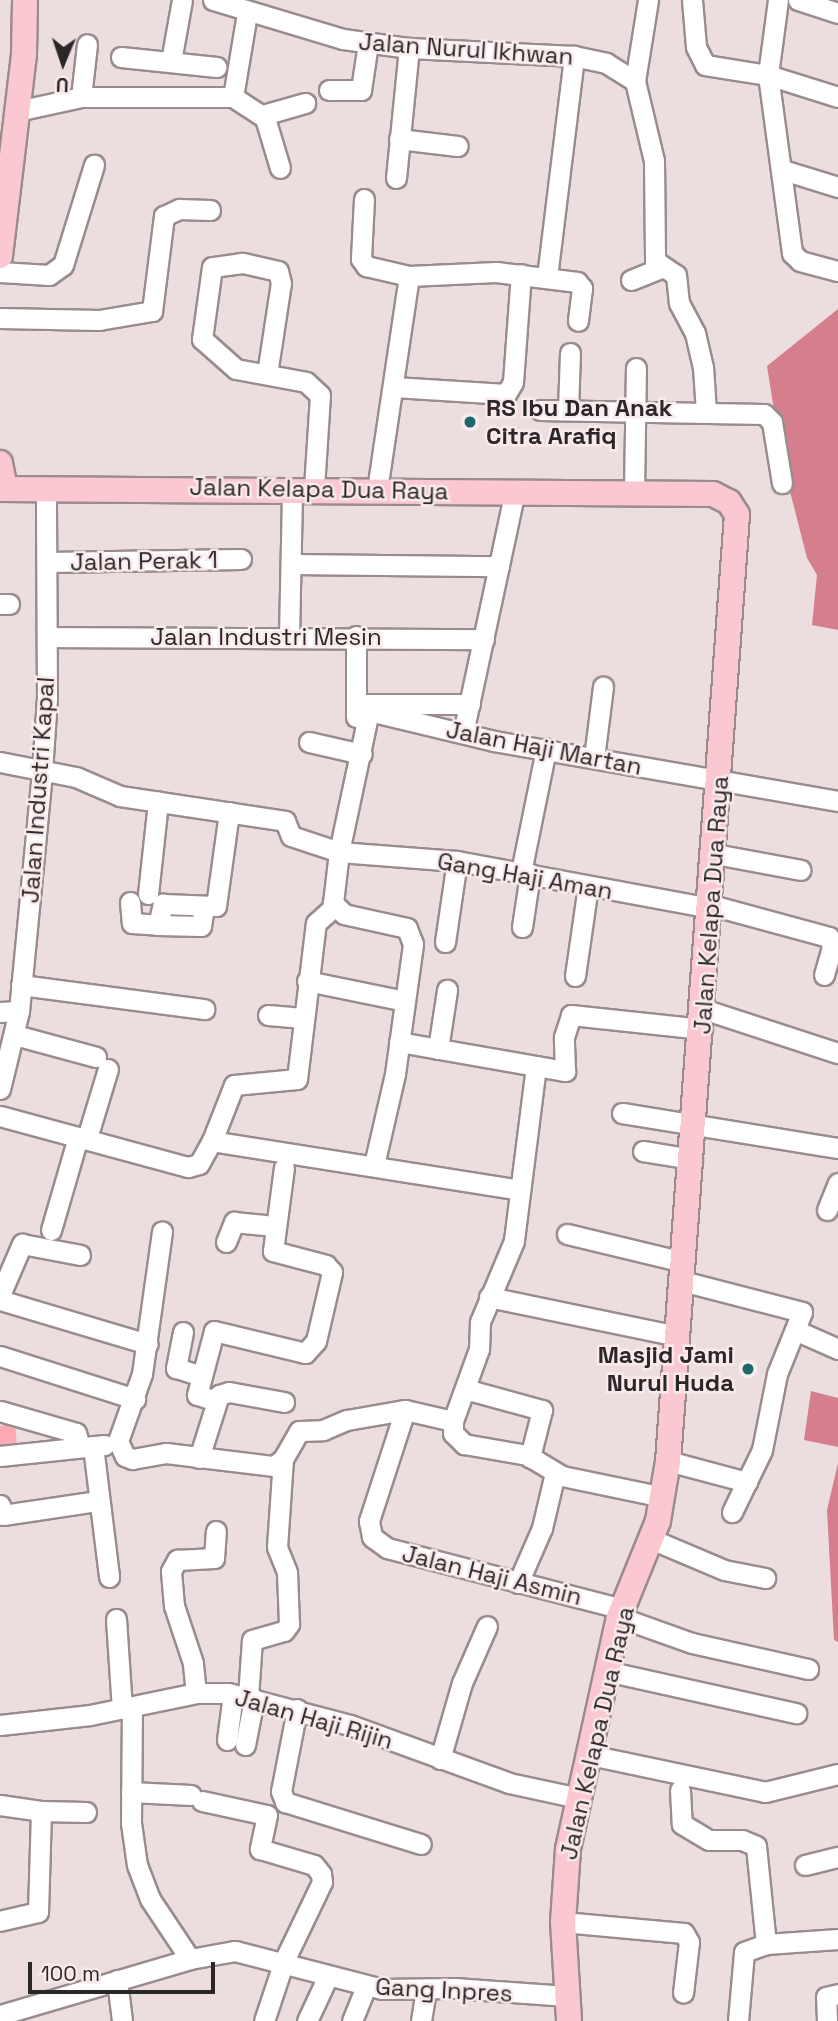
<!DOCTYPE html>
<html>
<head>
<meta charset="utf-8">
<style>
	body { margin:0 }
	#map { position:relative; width:838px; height:2021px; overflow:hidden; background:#ecdddf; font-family:"Space Grotesk",sans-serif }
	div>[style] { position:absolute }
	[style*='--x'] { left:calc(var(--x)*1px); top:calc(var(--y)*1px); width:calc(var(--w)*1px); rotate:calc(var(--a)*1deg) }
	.green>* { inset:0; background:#fca9b6 }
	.forest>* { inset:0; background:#d57e8d }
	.roads { filter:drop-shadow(2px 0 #9a8c8e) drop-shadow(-2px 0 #9a8c8e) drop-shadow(0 2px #9a8c8e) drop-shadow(0 -2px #9a8c8e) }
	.minor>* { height:19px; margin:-9.5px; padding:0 9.5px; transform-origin:9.5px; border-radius:9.5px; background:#fff }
	.major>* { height:24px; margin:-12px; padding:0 12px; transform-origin:12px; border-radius:12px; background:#fbc7d0 }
	.dots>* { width:19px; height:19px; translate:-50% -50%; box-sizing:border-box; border:4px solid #f9eaec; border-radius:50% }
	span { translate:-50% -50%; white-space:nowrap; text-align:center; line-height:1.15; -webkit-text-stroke:5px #f9eaec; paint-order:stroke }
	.street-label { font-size:24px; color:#2b2627 }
	.poi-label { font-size:24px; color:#2b2627; font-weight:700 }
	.left { translate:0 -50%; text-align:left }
	.right { translate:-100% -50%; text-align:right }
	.north { position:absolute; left:28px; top:28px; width:70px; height:70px; -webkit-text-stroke:5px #f9eaec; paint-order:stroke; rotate:182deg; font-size:19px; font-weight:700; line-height:28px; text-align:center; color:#2b2627 }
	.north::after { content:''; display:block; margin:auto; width:24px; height:32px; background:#2b2627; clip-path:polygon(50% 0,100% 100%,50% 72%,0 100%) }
	.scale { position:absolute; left:28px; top:1962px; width:187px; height:32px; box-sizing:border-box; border:4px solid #2b2627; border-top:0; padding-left:9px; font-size:21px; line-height:24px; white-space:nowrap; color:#2b2627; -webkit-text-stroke:5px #f9eaec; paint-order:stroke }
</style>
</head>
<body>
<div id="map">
	<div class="green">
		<div style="clip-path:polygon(15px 1424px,17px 1445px,0 1446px,0 1426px)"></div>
	</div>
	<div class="forest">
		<div style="clip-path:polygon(838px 309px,838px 630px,812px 625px,817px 575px,807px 558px,782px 460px,767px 366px)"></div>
		<div style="clip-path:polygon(811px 1391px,838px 1398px,838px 1447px,804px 1440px)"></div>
		<div style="clip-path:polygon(838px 1463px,838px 1642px,834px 1640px,827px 1510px)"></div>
	</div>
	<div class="roads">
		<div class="minor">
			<div style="--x:213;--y:0;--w:136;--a:16.7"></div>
			<div style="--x:343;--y:39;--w:67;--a:7.8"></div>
			<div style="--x:409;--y:48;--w:165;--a:2.8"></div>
			<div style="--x:574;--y:56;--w:33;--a:12"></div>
			<div style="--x:606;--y:63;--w:34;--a:32"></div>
			<div style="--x:648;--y:0;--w:82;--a:99.1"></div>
			<div style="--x:635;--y:81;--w:82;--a:76.6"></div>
			<div style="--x:654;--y:161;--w:100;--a:89.4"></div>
			<div style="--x:655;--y:261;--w:25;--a:34"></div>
			<div style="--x:676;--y:275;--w:28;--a:84"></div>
			<div style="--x:679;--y:303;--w:34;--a:62"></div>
			<div style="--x:695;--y:333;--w:35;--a:77"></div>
			<div style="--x:703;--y:367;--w:45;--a:86.2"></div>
			<div style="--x:692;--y:0;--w:47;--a:85.1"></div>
			<div style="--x:696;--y:47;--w:20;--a:63"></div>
			<div style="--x:705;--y:65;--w:64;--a:9"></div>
			<div style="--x:768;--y:75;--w:73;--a:17.4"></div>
			<div style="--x:778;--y:0;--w:76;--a:97.6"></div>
			<div style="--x:768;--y:75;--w:180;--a:82.3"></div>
			<div style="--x:792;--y:253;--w:11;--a:45"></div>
			<div style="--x:800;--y:261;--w:39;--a:15"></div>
			<div style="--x:798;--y:0;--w:42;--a:18"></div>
			<div style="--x:121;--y:57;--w:96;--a:6"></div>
			<div style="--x:171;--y:61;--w:62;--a:-79.8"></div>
			<div style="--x:329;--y:90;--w:32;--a:0"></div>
			<div style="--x:361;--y:90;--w:48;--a:-81.5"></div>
			<div style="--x:81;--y:97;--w:53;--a:-83.5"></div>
			<div style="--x:233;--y:97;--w:85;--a:-80.5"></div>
			<div style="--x:17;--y:111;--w:66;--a:-12.3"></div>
			<div style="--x:81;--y:97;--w:152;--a:0"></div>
			<div style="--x:233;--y:97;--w:38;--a:33"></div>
			<div style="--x:265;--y:118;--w:52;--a:73.3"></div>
			<div style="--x:263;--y:115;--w:44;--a:-15.9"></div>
			<div style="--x:399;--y:139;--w:59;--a:6.8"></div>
			<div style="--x:783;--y:170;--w:58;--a:17.2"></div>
			<div style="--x:396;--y:178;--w:131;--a:-84.3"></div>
			<div style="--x:364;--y:199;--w:60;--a:92.9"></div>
			<div style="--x:361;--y:259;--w:9;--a:54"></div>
			<div style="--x:366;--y:266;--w:44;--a:13.1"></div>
			<div style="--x:409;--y:276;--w:87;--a:-2.6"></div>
			<div style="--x:496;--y:272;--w:82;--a:7"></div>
			<div style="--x:577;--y:282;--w:8;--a:50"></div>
			<div style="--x:582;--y:288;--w:33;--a:97"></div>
			<div style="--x:0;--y:272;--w:49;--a:3.5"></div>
			<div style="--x:49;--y:275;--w:17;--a:-36"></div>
			<div style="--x:63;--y:265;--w:105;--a:-72.8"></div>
			<div style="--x:547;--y:277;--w:223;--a:-83"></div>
			<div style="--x:631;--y:280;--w:35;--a:-22"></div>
			<div style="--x:0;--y:318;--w:99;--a:1.2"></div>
			<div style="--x:99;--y:320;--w:54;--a:-9.6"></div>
			<div style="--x:152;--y:311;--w:96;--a:-82.8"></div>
			<div style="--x:164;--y:216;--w:17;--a:-25"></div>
			<div style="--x:179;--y:209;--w:31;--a:2"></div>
			<div style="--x:267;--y:374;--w:92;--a:-81.3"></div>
			<div style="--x:281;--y:283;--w:12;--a:-104"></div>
			<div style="--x:278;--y:271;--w:37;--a:-167"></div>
			<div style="--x:242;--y:263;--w:30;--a:172"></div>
			<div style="--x:212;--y:267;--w:73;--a:97.9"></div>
			<div style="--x:202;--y:339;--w:45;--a:41.4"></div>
			<div style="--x:236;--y:369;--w:71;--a:10.5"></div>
			<div style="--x:306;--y:382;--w:19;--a:43"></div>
			<div style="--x:320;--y:395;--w:94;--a:93.7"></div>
			<div style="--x:394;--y:387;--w:112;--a:3.6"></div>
			<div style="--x:506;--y:394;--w:14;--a:-60"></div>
			<div style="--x:513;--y:382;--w:108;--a:-85.8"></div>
			<div style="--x:540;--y:410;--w:224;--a:1"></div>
			<div style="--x:764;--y:414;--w:11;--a:45"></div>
			<div style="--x:772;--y:422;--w:62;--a:80.7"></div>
			<div style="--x:568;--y:410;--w:57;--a:-88"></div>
			<div style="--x:377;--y:490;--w:216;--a:-81.5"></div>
			<div style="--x:634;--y:493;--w:125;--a:-89.1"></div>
			<div style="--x:47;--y:562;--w:194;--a:-0.9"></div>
			<div style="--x:291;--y:564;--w:208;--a:0.6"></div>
			<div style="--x:0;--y:604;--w:9;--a:0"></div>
			<div style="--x:48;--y:637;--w:436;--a:0.3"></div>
			<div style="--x:289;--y:637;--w:148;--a:-88.8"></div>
			<div style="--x:356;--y:704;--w:114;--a:0"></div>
			<div style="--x:356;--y:717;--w:81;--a:-90"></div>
			<div style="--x:463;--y:733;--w:248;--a:-77.9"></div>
			<div style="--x:309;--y:742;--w:54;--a:12.8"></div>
			<div style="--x:594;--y:758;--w:72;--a:-82.8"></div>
			<div style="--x:0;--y:762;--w:77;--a:11.2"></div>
			<div style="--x:76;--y:777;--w:48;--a:23.4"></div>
			<div style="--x:120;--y:796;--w:167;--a:8.6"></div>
			<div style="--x:285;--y:821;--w:16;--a:68"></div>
			<div style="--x:291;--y:836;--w:51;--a:18.4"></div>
			<div style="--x:339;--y:852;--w:118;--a:4.4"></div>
			<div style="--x:457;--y:861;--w:258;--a:10.5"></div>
			<div style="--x:715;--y:854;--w:87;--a:10.5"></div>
			<div style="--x:521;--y:872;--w:126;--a:-78.5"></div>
			<div style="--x:148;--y:894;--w:93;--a:-83.8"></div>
			<div style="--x:130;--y:902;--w:21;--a:85"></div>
			<div style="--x:132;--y:923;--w:26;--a:4"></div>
			<div style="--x:158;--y:925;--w:22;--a:-77"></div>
			<div style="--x:163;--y:904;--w:53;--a:2.2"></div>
			<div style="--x:216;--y:906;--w:95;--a:-82.1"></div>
			<div style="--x:711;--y:905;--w:122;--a:15.2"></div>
			<div style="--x:829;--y:937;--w:10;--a:73"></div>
			<div style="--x:832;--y:947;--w:29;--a:106"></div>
			<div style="--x:158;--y:925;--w:43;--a:1.3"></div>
			<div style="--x:201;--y:926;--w:19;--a:-81"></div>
			<div style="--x:522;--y:927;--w:54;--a:-81.4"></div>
			<div style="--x:445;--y:942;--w:82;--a:-81.6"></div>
			<div style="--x:575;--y:976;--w:91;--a:-81.8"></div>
			<div style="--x:307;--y:981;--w:100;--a:11.5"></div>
			<div style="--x:21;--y:985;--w:185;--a:7.5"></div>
			<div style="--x:703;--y:1009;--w:142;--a:18.1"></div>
			<div style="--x:0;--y:1012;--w:19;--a:-3"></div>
			<div style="--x:268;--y:1015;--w:35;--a:5"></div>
			<div style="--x:15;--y:1035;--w:84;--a:15.2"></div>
			<div style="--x:399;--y:1042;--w:169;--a:9.9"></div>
			<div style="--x:565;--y:1071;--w:34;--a:-92"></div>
			<div style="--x:564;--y:1037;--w:23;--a:-72"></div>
			<div style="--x:571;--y:1015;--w:132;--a:6.1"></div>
			<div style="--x:438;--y:1049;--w:60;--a:-81.3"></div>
			<div style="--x:536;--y:1066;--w:176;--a:97.2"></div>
			<div style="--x:514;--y:1241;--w:88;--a:112.8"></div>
			<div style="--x:480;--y:1322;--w:27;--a:92"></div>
			<div style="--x:479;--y:1349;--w:77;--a:109.9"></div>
			<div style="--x:453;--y:1421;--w:12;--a:90"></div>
			<div style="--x:453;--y:1433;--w:16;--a:45"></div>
			<div style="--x:464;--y:1444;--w:64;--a:9.9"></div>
			<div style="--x:527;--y:1455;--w:41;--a:31"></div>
			<div style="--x:562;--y:1476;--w:103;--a:11.7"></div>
			<div style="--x:0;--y:1089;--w:80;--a:-76.3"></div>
			<div style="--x:19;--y:1011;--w:241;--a:-84.5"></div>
			<div style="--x:42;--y:771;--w:73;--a:-86.1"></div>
			<div style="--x:47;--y:698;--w:209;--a:-90.3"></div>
			<div style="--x:622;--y:1113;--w:219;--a:9.2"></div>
			<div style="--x:0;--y:1116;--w:195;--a:15.2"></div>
			<div style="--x:188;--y:1167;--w:11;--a:-15"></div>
			<div style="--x:199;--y:1164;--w:26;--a:-61"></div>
			<div style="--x:212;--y:1141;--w:312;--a:9"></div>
			<div style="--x:87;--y:1138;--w:72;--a:-73.1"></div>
			<div style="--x:212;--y:1141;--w:60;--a:-68.6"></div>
			<div style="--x:234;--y:1085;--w:63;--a:-5.4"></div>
			<div style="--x:297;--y:1079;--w:157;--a:-83.1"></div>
			<div style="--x:316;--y:923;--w:24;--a:-42"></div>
			<div style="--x:643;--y:1151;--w:50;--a:9.3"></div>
			<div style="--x:374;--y:1165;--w:93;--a:-77"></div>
			<div style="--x:395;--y:1074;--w:131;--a:-82.1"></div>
			<div style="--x:413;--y:944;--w:17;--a:-111"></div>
			<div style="--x:407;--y:928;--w:65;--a:-167.5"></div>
			<div style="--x:344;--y:914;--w:16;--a:-135"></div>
			<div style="--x:333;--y:903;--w:51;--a:-83.3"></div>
			<div style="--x:339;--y:852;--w:144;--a:-78"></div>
			<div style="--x:369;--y:711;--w:129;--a:13.5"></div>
			<div style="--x:494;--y:741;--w:349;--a:9.9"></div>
			<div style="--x:827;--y:1210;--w:29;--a:-68"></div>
			<div style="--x:51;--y:1230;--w:97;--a:-73.8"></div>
			<div style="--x:567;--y:1234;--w:120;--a:13.5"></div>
			<div style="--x:226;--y:1242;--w:22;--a:-68"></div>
			<div style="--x:234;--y:1222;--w:40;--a:5.7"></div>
			<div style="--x:682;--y:1281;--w:124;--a:14.5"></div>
			<div style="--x:802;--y:1312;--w:67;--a:112"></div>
			<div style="--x:777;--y:1374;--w:77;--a:101.2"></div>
			<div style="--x:762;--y:1450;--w:69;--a:115.8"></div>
			<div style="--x:0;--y:1295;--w:56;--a:-66.7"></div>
			<div style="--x:22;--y:1244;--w:59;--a:10.7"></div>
			<div style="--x:489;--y:1297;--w:193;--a:11.7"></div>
			<div style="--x:0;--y:1300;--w:154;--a:16.6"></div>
			<div style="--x:795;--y:1330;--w:47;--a:23.8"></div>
			<div style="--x:183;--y:1332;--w:37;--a:101"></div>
			<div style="--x:176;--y:1368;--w:27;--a:17"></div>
			<div style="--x:0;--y:1356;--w:142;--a:17.7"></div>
			<div style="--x:465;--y:1389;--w:80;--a:15.3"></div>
			<div style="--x:542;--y:1410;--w:49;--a:104.3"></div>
			<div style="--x:216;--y:1401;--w:20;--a:-162"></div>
			<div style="--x:197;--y:1395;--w:66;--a:-75.1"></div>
			<div style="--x:214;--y:1331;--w:94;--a:13.6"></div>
			<div style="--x:305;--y:1353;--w:16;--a:-47"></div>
			<div style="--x:316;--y:1341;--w:71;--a:-76.9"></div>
			<div style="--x:332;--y:1272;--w:9;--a:-131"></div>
			<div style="--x:326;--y:1265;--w:55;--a:-165.2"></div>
			<div style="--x:273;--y:1251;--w:84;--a:-82.5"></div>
			<div style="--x:405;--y:1410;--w:117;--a:108"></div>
			<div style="--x:369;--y:1521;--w:16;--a:79"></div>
			<div style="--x:372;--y:1537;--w:19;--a:36"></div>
			<div style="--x:387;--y:1548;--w:244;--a:14.5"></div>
			<div style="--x:0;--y:1411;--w:79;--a:16.1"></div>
			<div style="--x:76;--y:1433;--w:14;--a:73"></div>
			<div style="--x:118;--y:1441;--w:17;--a:65"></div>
			<div style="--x:125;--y:1456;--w:8;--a:23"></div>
			<div style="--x:132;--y:1459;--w:35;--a:-10"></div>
			<div style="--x:166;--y:1453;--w:109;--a:6.9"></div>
			<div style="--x:274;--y:1466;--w:11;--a:-38"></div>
			<div style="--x:283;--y:1459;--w:32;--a:-60"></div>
			<div style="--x:299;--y:1431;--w:24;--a:-2"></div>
			<div style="--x:323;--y:1430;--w:26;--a:-23"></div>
			<div style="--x:347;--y:1420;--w:59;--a:-9.8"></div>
			<div style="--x:405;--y:1410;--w:49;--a:12.9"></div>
			<div style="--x:118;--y:1441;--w:71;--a:-70.3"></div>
			<div style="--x:142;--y:1374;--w:144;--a:-82"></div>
			<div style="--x:93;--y:1446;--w:132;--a:83"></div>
			<div style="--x:0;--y:1456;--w:105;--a:-6"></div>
			<div style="--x:199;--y:1458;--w:66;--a:-72.4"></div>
			<div style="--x:219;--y:1395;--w:10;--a:-17"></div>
			<div style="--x:229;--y:1392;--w:56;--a:10.3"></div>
			<div style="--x:668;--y:1461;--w:82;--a:14.9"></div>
			<div style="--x:0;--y:1505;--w:10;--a:73"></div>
			<div style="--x:3;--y:1515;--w:96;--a:-8.4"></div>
			<div style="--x:651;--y:1539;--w:79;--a:23"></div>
			<div style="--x:724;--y:1570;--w:42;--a:11"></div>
			<div style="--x:518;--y:1583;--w:60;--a:-66.4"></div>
			<div style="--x:542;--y:1528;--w:57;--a:-76.7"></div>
			<div style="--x:619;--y:1617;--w:77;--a:19.6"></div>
			<div style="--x:692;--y:1643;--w:119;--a:12.6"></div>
			<div style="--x:116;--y:1619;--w:90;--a:86.2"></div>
			<div style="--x:606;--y:1671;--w:195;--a:12.5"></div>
			<div style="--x:196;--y:1693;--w:30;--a:-96"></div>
			<div style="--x:193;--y:1663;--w:60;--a:-108.4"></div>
			<div style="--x:174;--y:1606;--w:35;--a:-95"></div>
			<div style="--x:171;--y:1571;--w:13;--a:-61"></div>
			<div style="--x:177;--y:1560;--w:37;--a:-3"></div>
			<div style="--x:214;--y:1558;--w:27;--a:-86"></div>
			<div style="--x:248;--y:1697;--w:57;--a:-86"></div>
			<div style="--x:252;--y:1640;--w:33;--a:-16"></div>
			<div style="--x:284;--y:1631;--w:9;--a:-54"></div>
			<div style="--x:289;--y:1624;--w:52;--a:-92.2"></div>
			<div style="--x:287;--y:1572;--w:27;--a:-112"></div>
			<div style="--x:277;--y:1547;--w:88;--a:-86.1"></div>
			<div style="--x:132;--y:1707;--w:116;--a:90.5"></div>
			<div style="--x:131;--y:1823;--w:42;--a:81.9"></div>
			<div style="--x:137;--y:1865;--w:36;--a:69"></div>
			<div style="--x:150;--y:1899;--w:72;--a:56.3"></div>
			<div style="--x:297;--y:1709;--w:84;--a:101"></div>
			<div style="--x:281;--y:1791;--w:12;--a:70"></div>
			<div style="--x:285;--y:1802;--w:142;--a:17.2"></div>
			<div style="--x:0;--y:1725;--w:91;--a:-6.3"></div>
			<div style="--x:90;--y:1715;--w:108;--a:-11.7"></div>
			<div style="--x:196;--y:1693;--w:32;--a:0"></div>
			<div style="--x:228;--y:1693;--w:126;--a:14.7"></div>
			<div style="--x:350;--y:1725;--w:169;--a:20"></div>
			<div style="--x:509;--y:1783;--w:72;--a:12.1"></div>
			<div style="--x:227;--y:1740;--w:46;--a:-82.6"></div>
			<div style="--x:245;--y:1745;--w:47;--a:-78.9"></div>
			<div style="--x:590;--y:1755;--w:179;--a:11.9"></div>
			<div style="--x:765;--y:1792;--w:75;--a:-13.9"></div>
			<div style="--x:440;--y:1759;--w:79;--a:-73.9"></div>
			<div style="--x:462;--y:1683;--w:62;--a:-66.3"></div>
			<div style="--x:680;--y:1790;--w:34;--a:87"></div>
			<div style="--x:682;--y:1824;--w:31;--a:31"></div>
			<div style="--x:709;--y:1840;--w:33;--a:0"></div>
			<div style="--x:742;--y:1840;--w:15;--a:23"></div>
			<div style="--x:756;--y:1846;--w:99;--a:84.2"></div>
			<div style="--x:131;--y:1792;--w:60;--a:2.9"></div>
			<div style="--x:202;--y:1801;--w:66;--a:12.2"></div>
			<div style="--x:267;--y:1815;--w:35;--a:102"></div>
			<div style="--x:260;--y:1849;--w:56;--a:16.5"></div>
			<div style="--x:314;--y:1865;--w:11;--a:52"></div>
			<div style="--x:321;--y:1874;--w:8;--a:83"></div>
			<div style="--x:322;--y:1882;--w:88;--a:115.7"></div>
			<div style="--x:284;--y:1961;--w:63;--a:108.4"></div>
			<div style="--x:0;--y:1805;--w:41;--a:8.3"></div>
			<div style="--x:41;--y:1811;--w:101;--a:91.7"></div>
			<div style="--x:38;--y:1912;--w:39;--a:167"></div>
			<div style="--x:41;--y:1811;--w:45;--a:1.3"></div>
			<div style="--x:805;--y:1865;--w:34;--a:-14"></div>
			<div style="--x:563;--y:1922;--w:121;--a:5.2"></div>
			<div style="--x:684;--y:1933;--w:10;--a:61"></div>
			<div style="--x:689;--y:1942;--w:51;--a:96.7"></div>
			<div style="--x:117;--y:1980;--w:41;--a:83"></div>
			<div style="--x:0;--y:2015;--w:198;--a:-16.4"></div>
			<div style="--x:190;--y:1959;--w:46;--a:-10.1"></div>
			<div style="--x:235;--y:1951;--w:152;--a:14.5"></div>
			<div style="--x:382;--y:1989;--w:73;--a:-0.8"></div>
			<div style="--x:455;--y:1988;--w:112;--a:4.1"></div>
			<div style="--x:307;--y:2021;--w:50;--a:-65"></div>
			<div style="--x:352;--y:2021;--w:37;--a:-68"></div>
			<div style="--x:421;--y:2021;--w:33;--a:-81"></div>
			<div style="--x:738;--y:2021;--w:69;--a:-85"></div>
			<div style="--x:744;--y:1952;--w:23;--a:-20"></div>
			<div style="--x:766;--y:1944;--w:72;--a:-4"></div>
			<div style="--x:827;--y:2021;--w:24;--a:-92"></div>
			<div style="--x:826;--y:1997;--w:12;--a:-14"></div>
		</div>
		<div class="major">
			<div style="--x:0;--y:256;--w:203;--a:-83.2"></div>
			<div style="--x:24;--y:54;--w:54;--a:-88.9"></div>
			<div style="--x:0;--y:463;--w:25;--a:79"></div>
			<div style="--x:0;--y:489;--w:713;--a:0.4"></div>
			<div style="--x:713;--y:494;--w:18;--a:27"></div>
			<div style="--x:729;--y:502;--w:15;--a:58"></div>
			<div style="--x:737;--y:515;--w:949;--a:94.17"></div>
			<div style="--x:668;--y:1461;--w:61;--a:99.5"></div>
			<div style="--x:658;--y:1521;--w:104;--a:112.1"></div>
			<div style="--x:619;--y:1617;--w:238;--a:102.4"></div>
			<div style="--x:568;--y:1849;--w:73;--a:93.9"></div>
			<div style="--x:563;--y:1922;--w:99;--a:86.5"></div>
		</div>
	</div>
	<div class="dots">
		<div style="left:470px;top:422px;background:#1c696d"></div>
		<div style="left:748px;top:1369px;background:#1c696d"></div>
	</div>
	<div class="street-label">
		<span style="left:466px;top:49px;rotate:4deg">Jalan Nurul Ikhwan</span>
		<span style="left:319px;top:489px;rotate:1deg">Jalan Kelapa Dua Raya</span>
		<span style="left:144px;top:561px;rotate:-1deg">Jalan Perak 1</span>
		<span style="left:266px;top:637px">Jalan Industri Mesin</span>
		<span style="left:544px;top:748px;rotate:11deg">Jalan Haji Martan</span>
		<span style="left:38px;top:790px;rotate:-86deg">Jalan Industri Kapal</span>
		<span style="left:525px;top:876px;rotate:10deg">Gang Haji Aman</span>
		<span style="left:711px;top:905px;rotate:-86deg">Jalan Kelapa Dua Raya</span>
		<span style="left:492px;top:1575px;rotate:14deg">Jalan Haji Asmin</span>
		<span style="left:314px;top:1719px;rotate:16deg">Jalan Haji Rijin</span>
		<span style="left:597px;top:1733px;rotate:-77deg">Jalan Kelapa Dua Raya</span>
		<span style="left:444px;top:1990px;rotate:3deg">Gang Inpres</span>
	</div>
	<div class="poi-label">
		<span class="left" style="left:486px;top:422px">RS Ibu Dan Anak<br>Citra Arafiq</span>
		<span class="right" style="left:734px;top:1369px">Masjid Jami<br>Nurul Huda</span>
	</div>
	<div class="north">U</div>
	<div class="scale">100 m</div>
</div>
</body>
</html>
